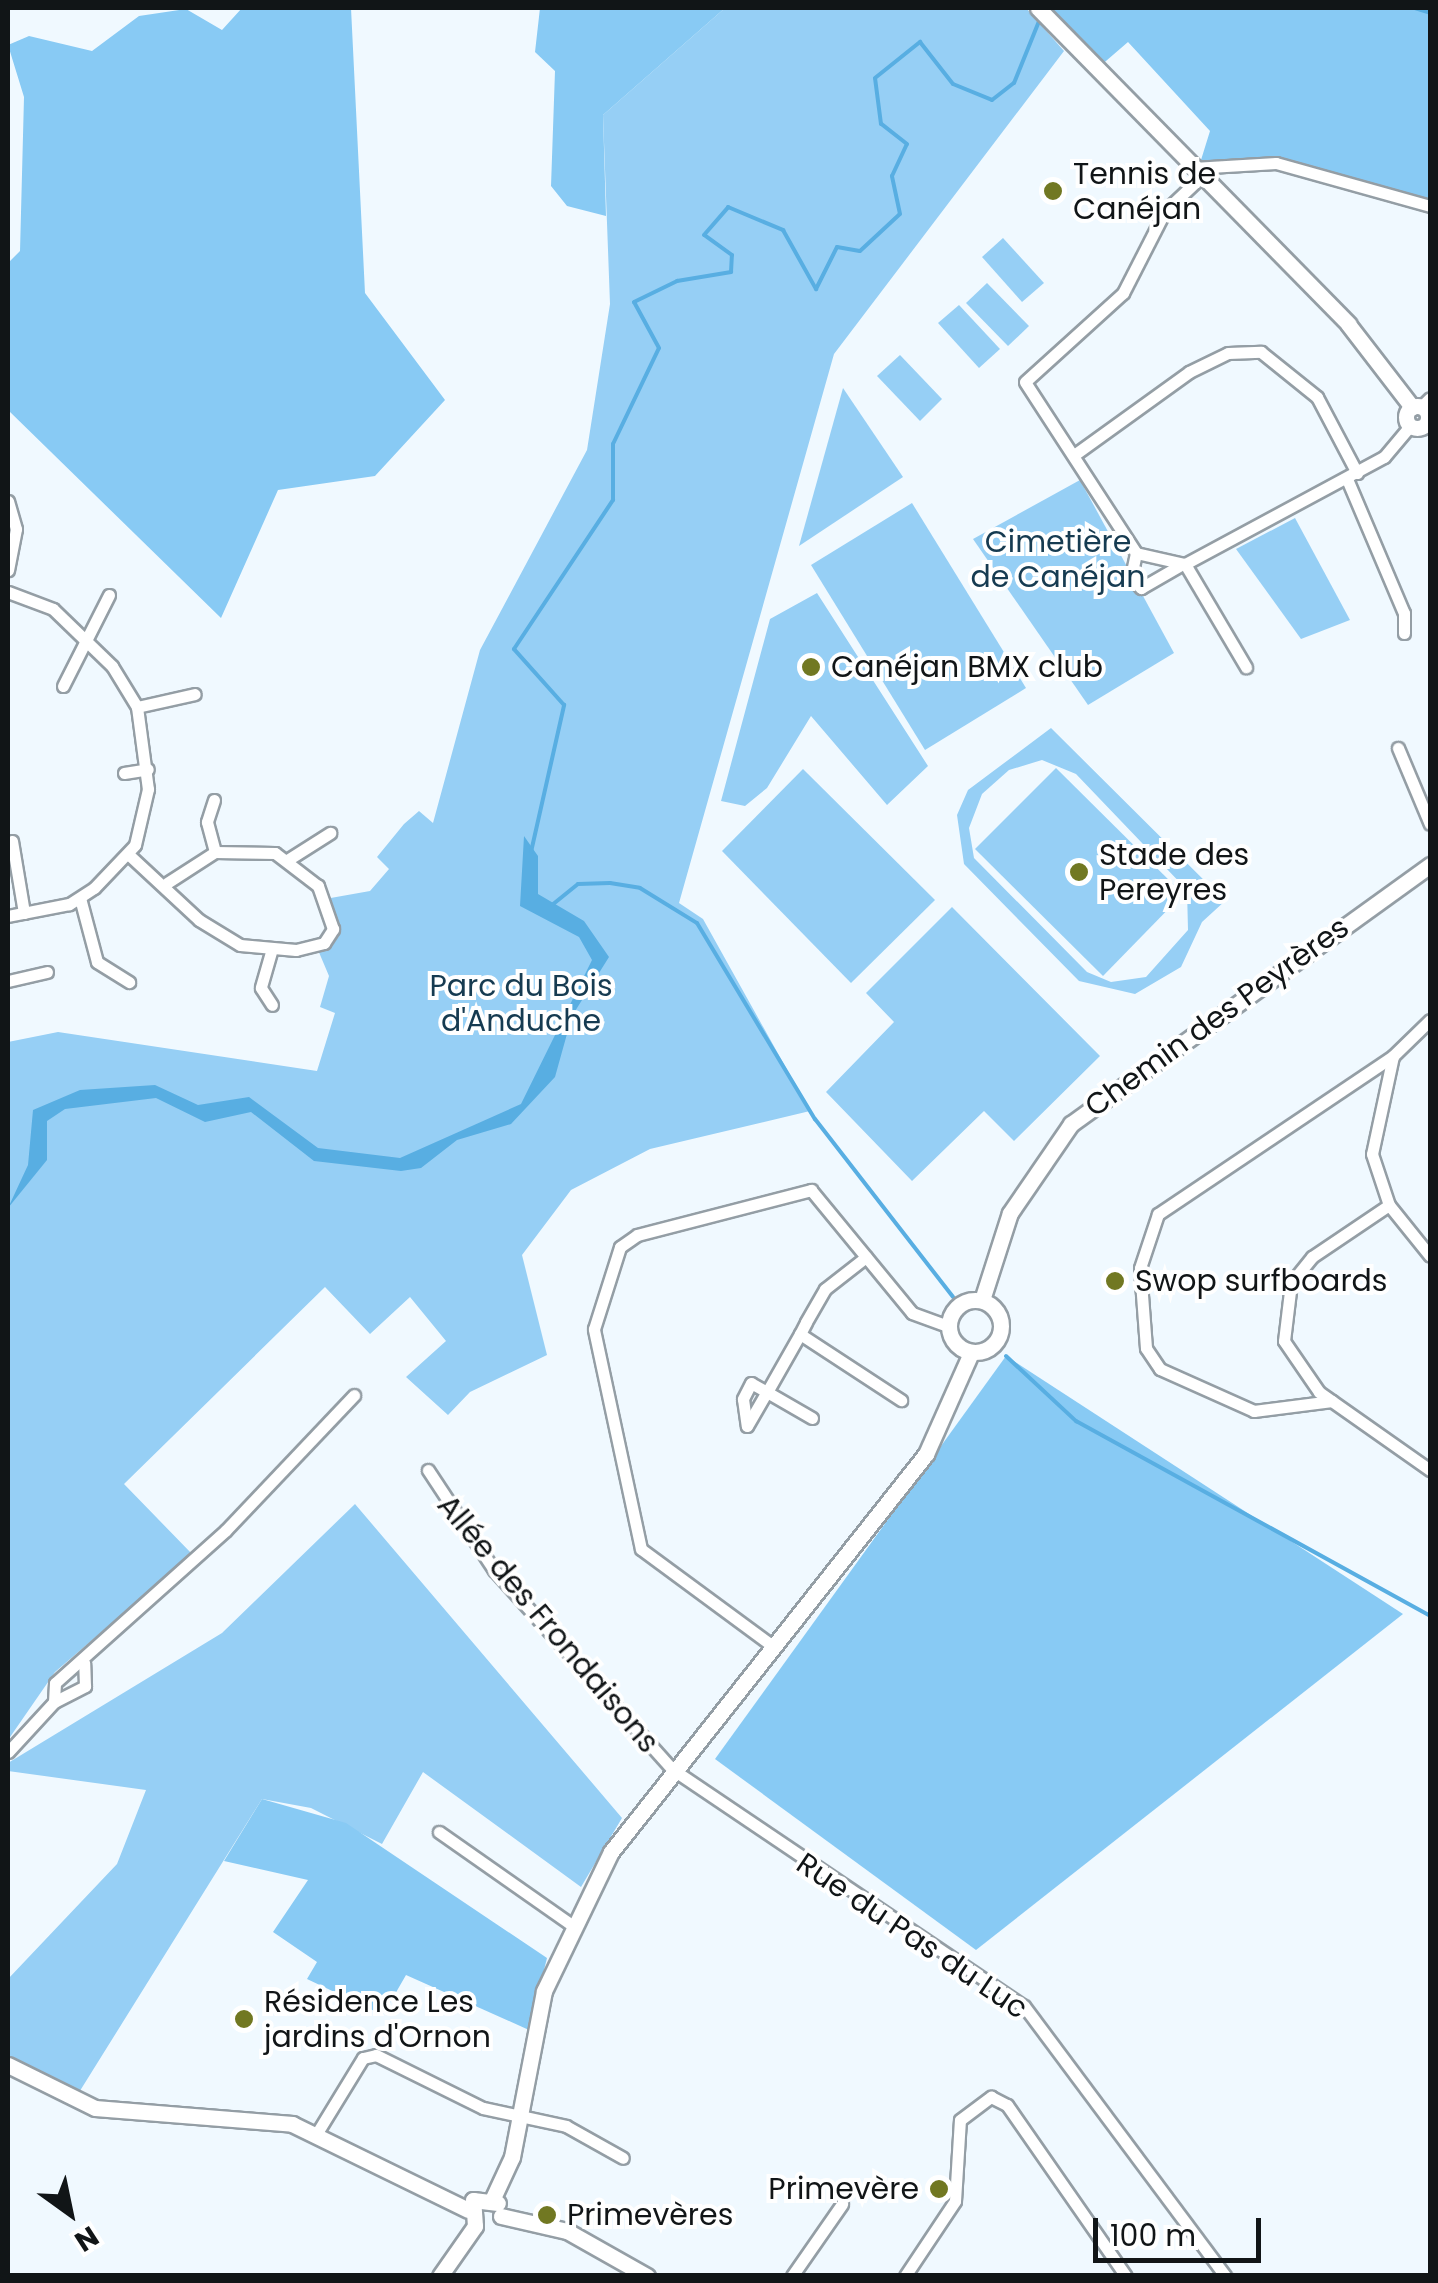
<!DOCTYPE html>
<html>
<head>
<meta charset="utf-8">
<style>
	body { margin:0 }
	#map { position:relative; width:1438px; height:2283px; overflow:hidden; background:#f0f9ff; font-family:Poppins,sans-serif }
	div>[style] { position:absolute }
	[style*='--x'] { left:calc(var(--x)*1px); top:calc(var(--y)*1px); width:calc(var(--w)*1px); rotate:calc(var(--a)*1deg) }
	.green>* { inset:0; background:#96cff5 }
	.forest>* { inset:0; background:#88caf4 }
	.water>* { inset:0; background:#58aee2 }
	.stream>* { height:4px; margin:-2px; padding:0 2px; transform-origin:2px; border-radius:2px; background:#58aee2 }
	.roads { filter:drop-shadow(2px 0 #949ea5) drop-shadow(-2px 0 #949ea5) drop-shadow(0 2px #949ea5) drop-shadow(0 -2px #949ea5) }
	.minor>* { height:11px; margin:-5.5px; padding:0 5.5px; transform-origin:5.5px; border-radius:5.5px; background:#fff }
	.tertiary>* { height:15px; margin:-7.5px; padding:0 7.5px; transform-origin:7.5px; border-radius:7.5px; background:#fff }
	.tertiary>.ring { margin:-7.5px; padding:0; box-sizing:content-box; background:none; border:15px solid #fff; border-radius:50% }
	.dots>* { width:28px; height:28px; translate:-50% -50%; box-sizing:border-box; border:5px solid #fff; border-radius:50% }
	span { translate:-50% -50%; white-space:nowrap; text-align:center; line-height:1.15; -webkit-text-stroke:8px #fff; paint-order:stroke }
	.poi-label { font-size:30px; color:#111517 }
	.left { translate:0 -50%; text-align:left }
	.right { translate:-100% -50%; text-align:right }
	.park-label { font-size:30px; color:#163b51 }
	.street-label { font-size:30px; color:#111517 }
	.frame { position:absolute; inset:0; border:10px solid #111517; pointer-events:none }
	.north { position:absolute; left:20px; top:2163px; width:100px; height:100px; -webkit-text-stroke:8px #fff; paint-order:stroke; rotate:147deg; font-size:28px; font-weight:700; line-height:40px; text-align:center; color:#111517 }
	.north::after { content:''; display:block; margin:auto; width:35px; height:45px; background:#111517; clip-path:polygon(50% 0,100% 100%,50% 72%,0 100%) }
	.scale { position:absolute; left:1093px; top:2218px; width:168px; height:45px; box-sizing:border-box; border:5px solid #111517; border-top:0; padding-left:12px; font-size:30px; line-height:35px; white-space:nowrap; color:#111517; -webkit-text-stroke:8px #fff; paint-order:stroke }
</style>
</head>
<body>
<div id="map">
	<div class="green">
		<div style="clip-path:polygon(725px 8px,1026px 8px,1064px 51px,834px 354px,679px 903px,703px 919px,810px 1111px,650px 1149px,571px 1190px,522px 1255px,547px 1355px,470px 1392px,448px 1415px,406px 1377px,446px 1341px,410px 1297px,370px 1334px,325px 1287px,124px 1484px,192px 1554px,55px 1672px,8px 1740px,8px 1042px,58px 1032px,317px 1071px,335px 1013px,320px 1007px,329px 976px,318px 950px,330px 937px,325px 899px,370px 891px,389px 869px,377px 857px,404px 824px,419px 811px,433px 823px,480px 650px,587px 450px,610px 304px,603px 115px)"></div>
		<div style="clip-path:polygon(1003px 238px,1044px 283px,1022px 302px,982px 257px)"></div>
		<div style="clip-path:polygon(987px 283px,1029px 326px,1008px 346px,966px 303px)"></div>
		<div style="clip-path:polygon(959px 305px,1000px 349px,979px 368px,938px 323px)"></div>
		<div style="clip-path:polygon(900px 355px,942px 399px,920px 421px,877px 376px)"></div>
		<div style="clip-path:polygon(843px 388px,903px 477px,799px 546px)"></div>
		<div style="clip-path:polygon(1080px 480px,1174px 653px,1088px 705px,973px 539px)"></div>
		<div style="clip-path:polygon(912px 503px,1026px 688px,925px 750px,811px 565px)"></div>
		<div style="clip-path:polygon(1295px 518px,1350px 620px,1301px 639px,1236px 549px)"></div>
		<div style="clip-path:polygon(817px 593px,928px 766px,887px 805px,811px 716px,767px 788px,745px 806px,721px 801px,770px 619px)"></div>
		<div style="clip-path:polygon(evenodd,1051px 728px,1225px 901px,1202px 922px,1181px 967px,1135px 994px,1079px 981px,964px 864px,957px 815px,968px 790px,1051px 728px,1042px 760px,1076px 774px,1187px 890px,1188px 930px,1146px 977px,1111px 982px,1087px 972px,974px 858px,969px 828px,982px 794px,1009px 770px,1042px 760px)"></div>
		<div style="clip-path:polygon(1056px 768px,1183px 894px,1103px 976px,975px 849px)"></div>
		<div style="clip-path:polygon(803px 769px,935px 900px,851px 983px,722px 851px)"></div>
		<div style="clip-path:polygon(952px 907px,1100px 1056px,1014px 1141px,984px 1111px,912px 1181px,826px 1092px,894px 1022px,866px 993px)"></div>
		<div style="clip-path:polygon(355px 1504px,622px 1818px,581px 1887px,423px 1772px,382px 1844px,311px 1808px,262px 1799px,78px 2094px,66px 2090px,8px 2055px,8px 1979px,117px 1864px,146px 1790px,8px 1771px,8px 1763px,222px 1633px)"></div>
	</div>
	<div class="forest">
		<div style="clip-path:polygon(242px 8px,351px 8px,365px 293px,445px 400px,375px 476px,278px 490px,221px 618px,8px 410px,8px 263px,20px 251px,24px 97px,8px 45px,29px 36px,92px 51px,139px 16px,186px 9px,222px 30px)"></div>
		<div style="clip-path:polygon(540px 8px,725px 8px,603px 115px,606px 216px,567px 206px,551px 186px,555px 71px,535px 52px)"></div>
		<div style="clip-path:polygon(1046px 8px,1430px 8px,1430px 206px,1314px 171px,1201px 160px,1210px 131px,1128px 42px,1099px 67px)"></div>
		<div style="clip-path:polygon(1006px 1356px,1403px 1614px,976px 1950px,715px 1759px)"></div>
		<div style="clip-path:polygon(262px 1799px,346px 1823px,547px 1958px,529px 2030px,406px 1975px,383px 2015px,307px 1979px,317px 1962px,273px 1932px,308px 1880px,224px 1861px)"></div>
	</div>
	<div class="water">
		<div style="clip-path:polygon(524px 836px,538px 856px,538px 894px,584px 921px,609px 957px,572px 1016px,555px 1077px,511px 1124px,457px 1140px,421px 1168px,401px 1171px,314px 1161px,251px 1112px,205px 1122px,156px 1098px,65px 1109px,47px 1121px,47px 1160px,8px 1208px,28px 1165px,33px 1110px,80px 1090px,155px 1085px,198px 1105px,249px 1097px,318px 1148px,400px 1158px,521px 1104px,592px 960px,579px 937px,520px 906px)"></div>
	</div>
	<div class="stream">
		<div style="--x:1415;--y:8;--w:16;--a:18"></div>
		<div style="--x:531;--y:852;--w:151;--a:-77.3"></div>
		<div style="--x:564;--y:705;--w:75;--a:-131.8"></div>
		<div style="--x:514;--y:649;--w:179;--a:-56.4"></div>
		<div style="--x:613;--y:500;--w:56;--a:-90"></div>
		<div style="--x:613;--y:444;--w:106;--a:-64.4"></div>
		<div style="--x:659;--y:348;--w:52;--a:-118.5"></div>
		<div style="--x:634;--y:302;--w:48;--a:-26"></div>
		<div style="--x:677;--y:281;--w:55;--a:-9.5"></div>
		<div style="--x:731;--y:272;--w:17;--a:-87"></div>
		<div style="--x:732;--y:255;--w:34;--a:-144"></div>
		<div style="--x:704;--y:235;--w:37;--a:-49"></div>
		<div style="--x:728;--y:207;--w:60;--a:22.7"></div>
		<div style="--x:783;--y:230;--w:68;--a:60.8"></div>
		<div style="--x:816;--y:289;--w:47;--a:-63.4"></div>
		<div style="--x:837;--y:247;--w:23;--a:10"></div>
		<div style="--x:860;--y:251;--w:54;--a:-42.8"></div>
		<div style="--x:900;--y:214;--w:39;--a:-102"></div>
		<div style="--x:892;--y:176;--w:35;--a:-65"></div>
		<div style="--x:907;--y:144;--w:33;--a:-142"></div>
		<div style="--x:881;--y:124;--w:46;--a:-97.4"></div>
		<div style="--x:875;--y:78;--w:58;--a:-38.7"></div>
		<div style="--x:920;--y:42;--w:53;--a:51.8"></div>
		<div style="--x:953;--y:84;--w:42;--a:22.3"></div>
		<div style="--x:992;--y:100;--w:28;--a:-38"></div>
		<div style="--x:1014;--y:83;--w:67;--a:-68"></div>
		<div style="--x:552;--y:905;--w:33;--a:-39"></div>
		<div style="--x:578;--y:884;--w:32;--a:-2"></div>
		<div style="--x:610;--y:883;--w:30;--a:9"></div>
		<div style="--x:640;--y:888;--w:67;--a:31.6"></div>
		<div style="--x:697;--y:923;--w:229;--a:59"></div>
		<div style="--x:815;--y:1119;--w:225;--a:52.2"></div>
		<div style="--x:1006;--y:1356;--w:96;--a:42.9"></div>
		<div style="--x:1076;--y:1421;--w:404;--a:28.8"></div>
	</div>
	<div class="roads">
		<div class="minor">
			<div style="--x:1193;--y:168;--w:83;--a:-3.4"></div>
			<div style="--x:1276;--y:163;--w:160;--a:15.6"></div>
			<div style="--x:1202;--y:176;--w:51;--a:136.6"></div>
			<div style="--x:1165;--y:211;--w:92;--a:117.1"></div>
			<div style="--x:1123;--y:293;--w:132;--a:137.8"></div>
			<div style="--x:1025;--y:382;--w:204;--a:57"></div>
			<div style="--x:1136;--y:553;--w:50;--a:12.7"></div>
			<div style="--x:1185;--y:564;--w:226;--a:-28.3"></div>
			<div style="--x:1384;--y:457;--w:40;--a:-50"></div>
			<div style="--x:1422;--y:406;--w:11;--a:-45"></div>
			<div style="--x:1074;--y:455;--w:142;--a:-35.8"></div>
			<div style="--x:1189;--y:372;--w:43;--a:-26"></div>
			<div style="--x:1228;--y:353;--w:33;--a:-2"></div>
			<div style="--x:1261;--y:352;--w:72;--a:38.8"></div>
			<div style="--x:1317;--y:397;--w:86;--a:62.2"></div>
			<div style="--x:1347;--y:479;--w:146;--a:67"></div>
			<div style="--x:1404;--y:613;--w:20;--a:90"></div>
			<div style="--x:8;--y:501;--w:29;--a:74"></div>
			<div style="--x:16;--y:529;--w:42;--a:101"></div>
			<div style="--x:1136;--y:553;--w:25;--a:102"></div>
			<div style="--x:1131;--y:577;--w:15;--a:48"></div>
			<div style="--x:1141;--y:588;--w:44;--a:-30.1"></div>
			<div style="--x:1185;--y:564;--w:120;--a:59.4"></div>
			<div style="--x:8;--y:592;--w:48;--a:20.7"></div>
			<div style="--x:53;--y:609;--w:82;--a:44"></div>
			<div style="--x:112;--y:666;--w:48;--a:58.6"></div>
			<div style="--x:137;--y:707;--w:83;--a:82.4"></div>
			<div style="--x:148;--y:789;--w:57;--a:103.1"></div>
			<div style="--x:135;--y:845;--w:59;--a:133.6"></div>
			<div style="--x:94;--y:888;--w:30;--a:147"></div>
			<div style="--x:69;--y:904;--w:62;--a:168.9"></div>
			<div style="--x:63;--y:686;--w:102;--a:-63.2"></div>
			<div style="--x:137;--y:707;--w:59;--a:-12.6"></div>
			<div style="--x:1398;--y:748;--w:82;--a:67.2"></div>
			<div style="--x:124;--y:773;--w:24;--a:-9"></div>
			<div style="--x:214;--y:800;--w:23;--a:108"></div>
			<div style="--x:207;--y:822;--w:31;--a:75"></div>
			<div style="--x:12;--y:841;--w:73;--a:80.5"></div>
			<div style="--x:128;--y:854;--w:97;--a:42.9"></div>
			<div style="--x:199;--y:920;--w:48;--a:31.4"></div>
			<div style="--x:240;--y:945;--w:56;--a:5.1"></div>
			<div style="--x:296;--y:950;--w:29;--a:-14"></div>
			<div style="--x:324;--y:943;--w:17;--a:-57"></div>
			<div style="--x:333;--y:929;--w:46;--a:-109.2"></div>
			<div style="--x:318;--y:886;--w:54;--a:-142.5"></div>
			<div style="--x:275;--y:853;--w:60;--a:-179"></div>
			<div style="--x:215;--y:852;--w:57;--a:147.1"></div>
			<div style="--x:289;--y:859;--w:49;--a:-32.4"></div>
			<div style="--x:80;--y:898;--w:66;--a:75.1"></div>
			<div style="--x:97;--y:962;--w:38;--a:32"></div>
			<div style="--x:271;--y:952;--w:37;--a:106"></div>
			<div style="--x:261;--y:988;--w:20;--a:57"></div>
			<div style="--x:8;--y:981;--w:40;--a:-13"></div>
			<div style="--x:1430;--y:1020;--w:52;--a:135.8"></div>
			<div style="--x:1393;--y:1056;--w:100;--a:102.1"></div>
			<div style="--x:1372;--y:1154;--w:54;--a:71.6"></div>
			<div style="--x:1389;--y:1205;--w:65;--a:51.2"></div>
			<div style="--x:1389;--y:1205;--w:93;--a:146"></div>
			<div style="--x:1312;--y:1257;--w:33;--a:129"></div>
			<div style="--x:1291;--y:1283;--w:58;--a:96.9"></div>
			<div style="--x:1284;--y:1341;--w:62;--a:55.5"></div>
			<div style="--x:1319;--y:1392;--w:136;--a:35.1"></div>
			<div style="--x:800;--y:1334;--w:121;--a:33.2"></div>
			<div style="--x:1332;--y:1401;--w:79;--a:172.7"></div>
			<div style="--x:1254;--y:1411;--w:103;--a:-155.9"></div>
			<div style="--x:1160;--y:1369;--w:25;--a:-124"></div>
			<div style="--x:1146;--y:1348;--w:80;--a:-94.3"></div>
			<div style="--x:1140;--y:1268;--w:57;--a:-71.6"></div>
			<div style="--x:1158;--y:1214;--w:283;--a:-33.9"></div>
			<div style="--x:812;--y:1418;--w:52;--a:-150"></div>
			<div style="--x:767;--y:1392;--w:18;--a:-151"></div>
			<div style="--x:751;--y:1383;--w:18;--a:117"></div>
			<div style="--x:743;--y:1399;--w:27;--a:82"></div>
			<div style="--x:747;--y:1426;--w:39;--a:-60"></div>
			<div style="--x:767;--y:1392;--w:67;--a:-60.4"></div>
			<div style="--x:800;--y:1334;--w:13;--a:-63"></div>
			<div style="--x:806;--y:1322;--w:38;--a:-60"></div>
			<div style="--x:825;--y:1289;--w:52;--a:-38"></div>
			<div style="--x:428;--y:1470;--w:120;--a:56.6"></div>
			<div style="--x:494;--y:1570;--w:267;--a:48.2"></div>
			<div style="--x:672;--y:1769;--w:424;--a:34"></div>
			<div style="--x:1024;--y:2006;--w:337;--a:53.3"></div>
			<div style="--x:774;--y:1647;--w:165;--a:-143.6"></div>
			<div style="--x:641;--y:1549;--w:225;--a:-102.1"></div>
			<div style="--x:594;--y:1329;--w:86;--a:-72.4"></div>
			<div style="--x:620;--y:1247;--w:21;--a:-35"></div>
			<div style="--x:637;--y:1235;--w:180;--a:-14.5"></div>
			<div style="--x:811;--y:1190;--w:159;--a:50.6"></div>
			<div style="--x:912;--y:1313;--w:38;--a:20"></div>
			<div style="--x:54;--y:1702;--w:19;--a:-87"></div>
			<div style="--x:55;--y:1683;--w:229;--a:-41.8"></div>
			<div style="--x:226;--y:1530;--w:186;--a:-46.5"></div>
			<div style="--x:8;--y:1752;--w:68;--a:-47.4"></div>
			<div style="--x:54;--y:1702;--w:35;--a:-27"></div>
			<div style="--x:85;--y:1686;--w:23;--a:-92"></div>
			<div style="--x:439;--y:1832;--w:164;--a:35"></div>
			<div style="--x:317;--y:2133;--w:88;--a:-58.5"></div>
			<div style="--x:363;--y:2058;--w:13;--a:-13"></div>
			<div style="--x:376;--y:2055;--w:119;--a:26.4"></div>
			<div style="--x:483;--y:2108;--w:85;--a:12.2"></div>
			<div style="--x:566;--y:2126;--w:65;--a:29.3"></div>
			<div style="--x:792;--y:2276;--w:88;--a:-55.2"></div>
			<div style="--x:905;--y:2276;--w:90;--a:-56.3"></div>
			<div style="--x:955;--y:2201;--w:81;--a:-86.5"></div>
			<div style="--x:960;--y:2120;--w:39;--a:-37"></div>
			<div style="--x:991;--y:2097;--w:18;--a:27"></div>
			<div style="--x:1007;--y:2105;--w:208;--a:55.2"></div>
		</div>
		<div class="tertiary">
			<div style="--x:1038;--y:8;--w:443;--a:45.5"></div>
			<div style="--x:1348;--y:324;--w:105;--a:52.4"></div>
			<div class="ring" style="left:1406px;top:406px;width:7px;height:7px"></div>
			<div class="ring" style="left:949px;top:1300px;width:37px;height:37px"></div>
			<div style="--x:982;--y:1300;--w:91;--a:-72.2"></div>
			<div style="--x:1010;--y:1213;--w:108;--a:-55.6"></div>
			<div style="--x:1071;--y:1124;--w:443;--a:-35.8"></div>
			<div style="--x:8;--y:2065;--w:97;--a:26.3"></div>
			<div style="--x:95;--y:2108;--w:198;--a:4.6"></div>
			<div style="--x:292;--y:2124;--w:196;--a:26"></div>
			<div style="--x:493;--y:2198;--w:45;--a:-65.1"></div>
			<div style="--x:512;--y:2157;--w:169;--a:-79.1"></div>
			<div style="--x:544;--y:1991;--w:154;--a:-64.3"></div>
			<div style="--x:611;--y:1852;--w:508;--a:-51.64"></div>
			<div style="--x:926;--y:1454;--w:111;--a:-66"></div>
			<div style="--x:501;--y:2216;--w:68;--a:12.8"></div>
			<div style="--x:567;--y:2231;--w:92;--a:29.4"></div>
			<div style="--x:475;--y:2226;--w:26;--a:-94"></div>
			<div style="--x:473;--y:2200;--w:25;--a:7"></div>
			<div style="--x:440;--y:2276;--w:61;--a:-55"></div>
		</div>
	</div>
	<div class="dots">
		<div style="left:1053px;top:191px;background:#717822"></div>
		<div style="left:811px;top:667px;background:#717822"></div>
		<div style="left:1079px;top:872px;background:#717822"></div>
		<div style="left:1115px;top:1281px;background:#717822"></div>
		<div style="left:244px;top:2019px;background:#717822"></div>
		<div style="left:939px;top:2189px;background:#717822"></div>
		<div style="left:547px;top:2215px;background:#717822"></div>
	</div>
	<div class="poi-label">
		<span class="left" style="left:1073px;top:191px">Tennis de<br>Canéjan</span>
		<span class="left" style="left:831px;top:667px">Canéjan BMX club</span>
		<span class="left" style="left:1099px;top:872px">Stade des<br>Pereyres</span>
		<span class="left" style="left:1135px;top:1281px">Swop surfboards</span>
		<span class="left" style="left:264px;top:2019px">Résidence Les<br>jardins d'Ornon</span>
		<span class="right" style="left:919px;top:2189px">Primevère</span>
		<span class="left" style="left:567px;top:2215px">Primevères</span>
	</div>
	<div class="park-label">
		<span style="left:1058px;top:559px">Cimetière<br>de Canéjan</span>
		<span style="left:521px;top:1003px">Parc du Bois<br>d'Anduche</span>
	</div>
	<div class="street-label">
		<span style="left:1217px;top:1017px;rotate:-36deg">Chemin des Peyrères</span>
		<span style="left:548px;top:1624px;rotate:50deg">Allée des Frondaisons</span>
		<span style="left:912px;top:1936px;rotate:34deg">Rue du Pas du Luc</span>
	</div>
	<div class="frame"></div>
	<div class="north">N</div>
	<div class="scale">100 m</div>
</div>
</body>
</html>
